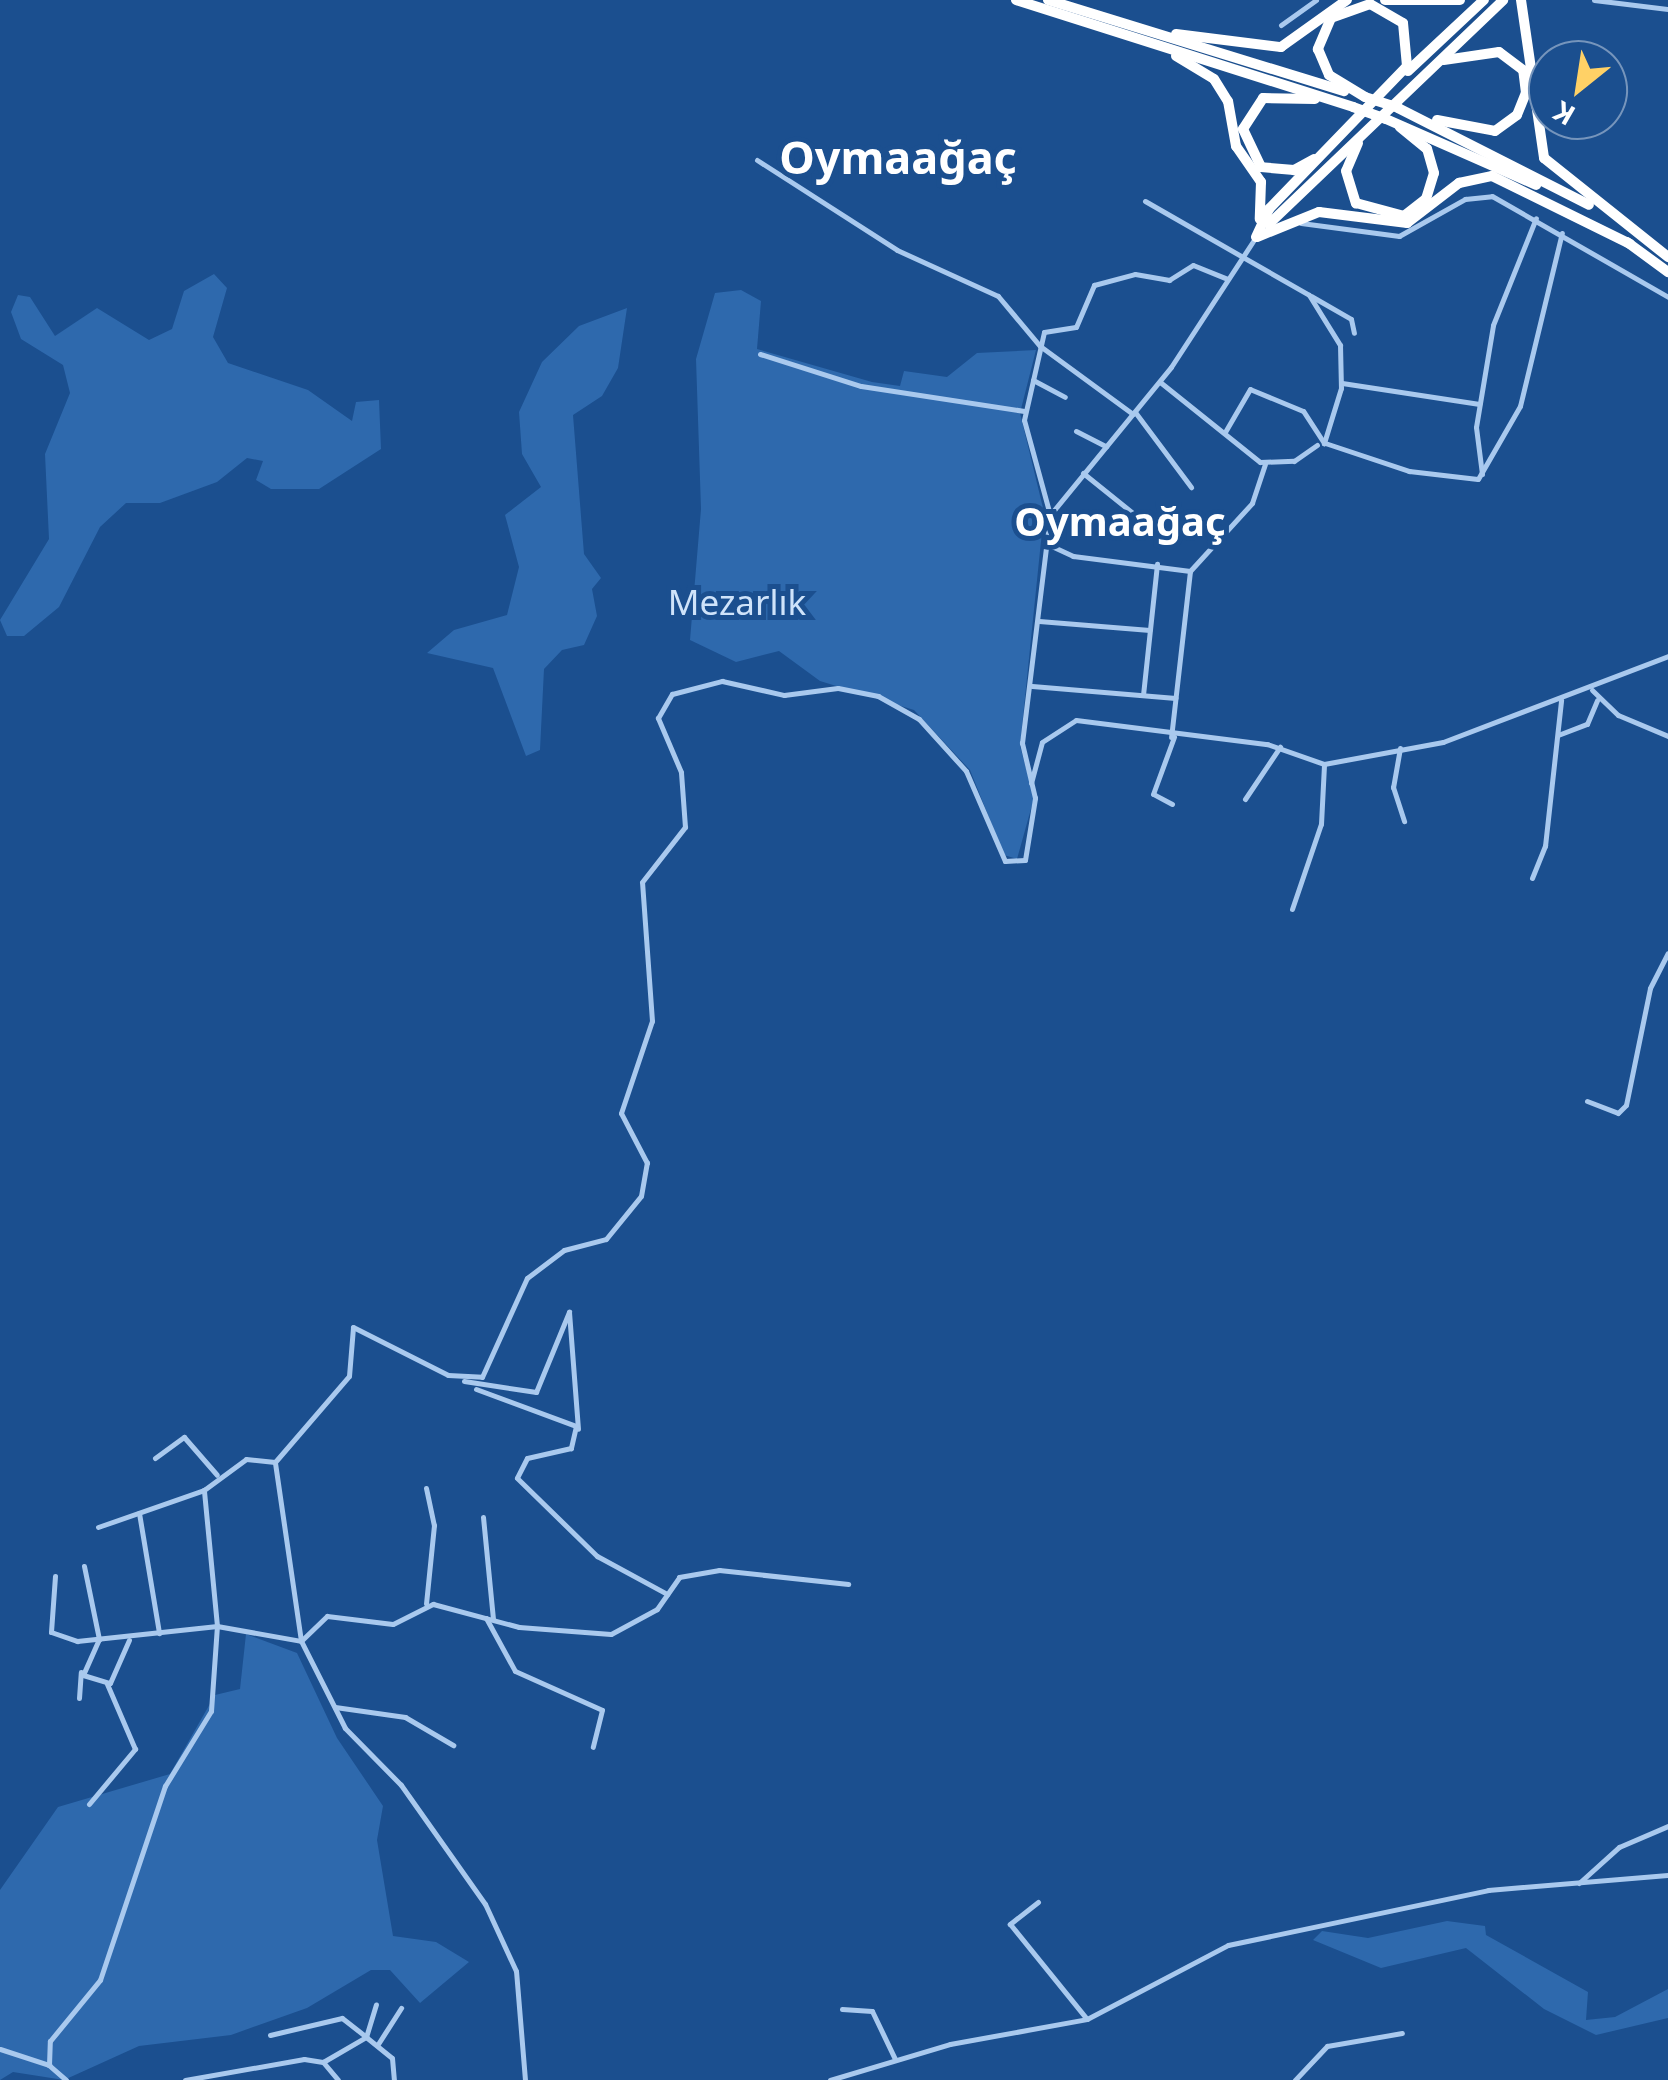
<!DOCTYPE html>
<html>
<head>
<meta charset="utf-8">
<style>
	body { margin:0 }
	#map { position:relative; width:1668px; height:2080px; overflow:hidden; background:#1b4f8f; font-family:"Noto Sans",sans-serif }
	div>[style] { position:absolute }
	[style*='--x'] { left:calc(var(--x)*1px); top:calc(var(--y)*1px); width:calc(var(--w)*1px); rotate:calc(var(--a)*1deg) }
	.green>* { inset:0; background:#2e69ad }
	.street>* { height:5px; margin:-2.5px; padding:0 2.5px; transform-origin:2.5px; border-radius:2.5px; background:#a9c9ee }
	.highway>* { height:10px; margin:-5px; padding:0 5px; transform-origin:5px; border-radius:5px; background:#fff }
	.highway-bridge>* { height:10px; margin:-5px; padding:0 5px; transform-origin:5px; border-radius:5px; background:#fff }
	span { translate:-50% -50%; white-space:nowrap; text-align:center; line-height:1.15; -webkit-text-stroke:10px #1b4f8f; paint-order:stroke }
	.park-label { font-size:35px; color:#cfe3fa }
	.quarter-label { font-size:40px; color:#fff; font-weight:700 }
	.district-label { font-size:45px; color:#fff; font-weight:700 }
	.north { position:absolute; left:1528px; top:40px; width:100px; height:100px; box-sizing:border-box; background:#1b4f8f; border:2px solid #7695bc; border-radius:50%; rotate:210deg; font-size:28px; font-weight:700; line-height:40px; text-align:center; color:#fff }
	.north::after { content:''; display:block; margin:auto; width:35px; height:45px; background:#ffd166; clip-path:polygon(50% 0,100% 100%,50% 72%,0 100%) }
</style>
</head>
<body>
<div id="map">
	<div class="green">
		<div style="clip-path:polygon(214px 274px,227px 288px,213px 337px,228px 363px,308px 390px,352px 421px,356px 402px,379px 400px,381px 449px,319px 489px,271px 489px,256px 480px,263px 461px,247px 458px,217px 482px,160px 503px,126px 503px,100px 527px,59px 607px,24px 636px,7px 636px,0 620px,49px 539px,45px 454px,70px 393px,63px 365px,21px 339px,11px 312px,18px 295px,30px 297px,55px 336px,97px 308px,149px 340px,172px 329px,184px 291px)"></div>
		<div style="clip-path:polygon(741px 290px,761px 301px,757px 349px,872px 382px,900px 386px,904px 371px,947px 377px,977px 353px,1036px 350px,1020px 413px,1044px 512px,1020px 746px,1034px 798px,1017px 859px,1004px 855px,970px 770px,914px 710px,820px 681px,779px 651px,736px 662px,690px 640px,701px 509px,696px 359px,715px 293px)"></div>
		<div style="clip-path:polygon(627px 308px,618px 368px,602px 396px,573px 415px,584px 554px,601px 578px,592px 589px,597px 616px,584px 645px,562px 650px,544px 669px,540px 750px,526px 756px,493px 668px,427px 653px,454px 630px,507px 615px,519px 567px,505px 515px,541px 487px,522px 454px,519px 412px,542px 362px,579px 326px)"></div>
		<div style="clip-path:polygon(246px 1634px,297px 1653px,337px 1738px,383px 1806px,377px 1840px,393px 1936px,436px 1942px,469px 1962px,420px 2003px,390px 1970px,371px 1970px,307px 2008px,231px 2035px,139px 2046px,64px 2080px,13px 2072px,0 2080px,0 1890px,58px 1807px,170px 1774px,215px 1695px,240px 1689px)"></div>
		<div style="clip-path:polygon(1447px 1921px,1485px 1926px,1486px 1935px,1588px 1992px,1586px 2020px,1615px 2017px,1668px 1989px,1668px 2018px,1596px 2035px,1544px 2009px,1466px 1948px,1381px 1968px,1313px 1940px,1322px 1931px,1368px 1938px)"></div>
	</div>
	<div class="street">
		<div style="--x:1594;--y:0;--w:75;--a:6.9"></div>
		<div style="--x:1281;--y:25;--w:43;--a:-35.5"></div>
		<div style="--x:757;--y:160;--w:166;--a:32.7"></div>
		<div style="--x:897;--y:250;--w:111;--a:24.5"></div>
		<div style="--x:998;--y:296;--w:65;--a:50"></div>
		<div style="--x:1040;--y:346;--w:115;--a:36.2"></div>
		<div style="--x:1145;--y:201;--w:189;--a:29.8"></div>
		<div style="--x:1309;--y:295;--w:59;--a:58.2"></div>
		<div style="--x:1340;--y:345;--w:43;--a:88.7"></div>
		<div style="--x:1341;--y:388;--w:58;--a:107.2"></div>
		<div style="--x:1324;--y:443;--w:38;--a:-123"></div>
		<div style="--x:1303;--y:411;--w:57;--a:-157.5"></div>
		<div style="--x:1250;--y:389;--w:50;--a:120.2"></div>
		<div style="--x:1301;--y:223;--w:99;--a:7.6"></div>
		<div style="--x:1399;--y:236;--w:76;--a:-29.3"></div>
		<div style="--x:1465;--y:199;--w:27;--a:-6"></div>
		<div style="--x:1492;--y:196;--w:203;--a:29.8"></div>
		<div style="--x:1311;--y:296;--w:46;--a:29.9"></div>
		<div style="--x:1351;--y:319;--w:14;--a:78"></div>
		<div style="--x:760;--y:354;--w:106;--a:17.6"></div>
		<div style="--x:861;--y:386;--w:165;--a:8.7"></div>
		<div style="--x:1033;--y:380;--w:36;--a:28"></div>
		<div style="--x:1160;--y:382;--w:128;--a:38.7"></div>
		<div style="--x:1260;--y:462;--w:34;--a:-2"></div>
		<div style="--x:1294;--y:461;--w:28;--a:-35"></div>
		<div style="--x:1342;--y:383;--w:139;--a:8.7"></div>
		<div style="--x:1135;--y:412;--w:94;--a:53.3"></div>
		<div style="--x:1076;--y:431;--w:34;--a:27"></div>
		<div style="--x:1325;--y:443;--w:89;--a:18.4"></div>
		<div style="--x:1409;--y:471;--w:69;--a:6.6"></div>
		<div style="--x:1478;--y:479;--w:84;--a:-60.1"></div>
		<div style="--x:1520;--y:406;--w:178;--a:-76.4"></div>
		<div style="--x:1083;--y:473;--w:65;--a:38.8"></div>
		<div style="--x:1482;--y:474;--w:47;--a:-97.3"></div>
		<div style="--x:1476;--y:427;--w:103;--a:-80.5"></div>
		<div style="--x:1493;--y:325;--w:115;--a:-68.1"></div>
		<div style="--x:1050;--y:515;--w:98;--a:-105.3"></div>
		<div style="--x:1024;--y:420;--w:90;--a:-77.2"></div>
		<div style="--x:1044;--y:332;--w:32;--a:-9"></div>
		<div style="--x:1076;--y:327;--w:46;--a:-66.8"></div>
		<div style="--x:1094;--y:285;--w:42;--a:-15"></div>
		<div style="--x:1135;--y:274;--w:35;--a:10"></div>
		<div style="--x:1169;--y:280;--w:28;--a:-32"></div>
		<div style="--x:1193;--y:265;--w:37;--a:22"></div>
		<div style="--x:1045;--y:543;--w:31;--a:25"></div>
		<div style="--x:1073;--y:556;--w:118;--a:7.3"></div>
		<div style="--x:1190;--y:571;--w:167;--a:96.5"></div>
		<div style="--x:1190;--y:571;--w:92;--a:-47.6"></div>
		<div style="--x:1252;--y:503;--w:41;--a:-71.6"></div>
		<div style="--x:1039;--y:621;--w:111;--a:4.6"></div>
		<div style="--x:1032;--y:686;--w:144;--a:4.8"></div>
		<div style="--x:1592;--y:690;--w:36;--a:44"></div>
		<div style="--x:1618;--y:715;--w:54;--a:22.8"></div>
		<div style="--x:1143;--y:695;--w:132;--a:-83.9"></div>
		<div style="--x:1558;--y:735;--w:31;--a:-21"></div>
		<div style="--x:1587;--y:724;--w:26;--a:-67"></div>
		<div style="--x:1400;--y:748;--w:40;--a:100"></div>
		<div style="--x:1393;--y:787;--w:36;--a:72"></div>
		<div style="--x:1031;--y:783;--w:42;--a:-75"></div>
		<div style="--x:1042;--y:742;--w:40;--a:-32.9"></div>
		<div style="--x:1076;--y:720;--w:193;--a:7.2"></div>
		<div style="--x:1267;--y:744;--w:60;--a:19.3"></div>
		<div style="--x:1324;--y:764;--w:121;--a:-10.5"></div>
		<div style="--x:1443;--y:742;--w:241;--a:-20.9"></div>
		<div style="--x:1245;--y:799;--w:63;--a:-56.1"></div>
		<div style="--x:1172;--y:804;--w:21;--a:-152"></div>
		<div style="--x:1153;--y:794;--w:61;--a:-69.8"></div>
		<div style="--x:1532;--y:878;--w:35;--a:-68"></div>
		<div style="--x:1545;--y:846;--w:147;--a:-83.7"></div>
		<div style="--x:1292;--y:909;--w:90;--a:-71.2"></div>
		<div style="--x:1321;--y:824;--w:60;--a:-87.1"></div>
		<div style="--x:1587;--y:1101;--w:33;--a:21"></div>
		<div style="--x:1618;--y:1113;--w:11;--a:-45"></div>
		<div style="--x:1626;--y:1105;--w:119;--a:-78.4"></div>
		<div style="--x:1650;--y:988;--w:39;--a:-63"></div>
		<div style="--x:464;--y:1381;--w:73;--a:8.7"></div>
		<div style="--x:536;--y:1392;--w:87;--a:-67.6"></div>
		<div style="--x:569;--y:1312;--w:117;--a:85.6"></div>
		<div style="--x:476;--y:1389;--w:107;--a:20.3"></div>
		<div style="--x:576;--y:1426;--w:23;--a:103"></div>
		<div style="--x:571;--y:1448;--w:45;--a:167.2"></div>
		<div style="--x:527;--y:1458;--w:22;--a:117"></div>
		<div style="--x:517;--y:1478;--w:112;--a:44.3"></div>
		<div style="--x:597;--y:1556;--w:80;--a:28.5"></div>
		<div style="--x:155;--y:1458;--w:36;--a:-36"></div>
		<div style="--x:184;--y:1437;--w:50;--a:49"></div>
		<div style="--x:426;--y:1488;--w:38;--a:78"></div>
		<div style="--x:434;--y:1525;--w:79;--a:95.8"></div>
		<div style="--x:139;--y:1513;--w:122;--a:80.5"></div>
		<div style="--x:483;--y:1517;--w:102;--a:84.4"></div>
		<div style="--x:98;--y:1527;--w:112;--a:-19.2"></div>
		<div style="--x:204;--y:1490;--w:52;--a:-36.4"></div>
		<div style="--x:246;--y:1459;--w:29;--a:6"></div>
		<div style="--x:84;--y:1566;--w:75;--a:78.4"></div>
		<div style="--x:99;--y:1639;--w:39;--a:114"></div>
		<div style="--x:83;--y:1675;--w:28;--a:17"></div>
		<div style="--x:110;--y:1683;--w:47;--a:-66.2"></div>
		<div style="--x:55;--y:1576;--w:56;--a:94.1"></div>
		<div style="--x:51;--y:1632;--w:28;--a:19"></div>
		<div style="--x:77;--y:1641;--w:141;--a:-6.1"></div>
		<div style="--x:217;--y:1626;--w:85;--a:10.1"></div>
		<div style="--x:301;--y:1641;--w:36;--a:-44"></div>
		<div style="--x:327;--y:1616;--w:66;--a:6.9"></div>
		<div style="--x:393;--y:1624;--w:45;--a:-26.6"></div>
		<div style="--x:433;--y:1604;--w:89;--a:15"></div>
		<div style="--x:519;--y:1627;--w:92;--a:4.4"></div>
		<div style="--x:611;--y:1634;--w:52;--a:-28.5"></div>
		<div style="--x:657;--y:1609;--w:39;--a:-55"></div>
		<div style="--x:679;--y:1577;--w:41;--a:-9.9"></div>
		<div style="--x:719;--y:1570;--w:130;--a:6.2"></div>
		<div style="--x:486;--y:1618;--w:60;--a:61.3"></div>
		<div style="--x:515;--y:1671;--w:95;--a:24.1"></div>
		<div style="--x:602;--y:1710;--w:38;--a:104"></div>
		<div style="--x:79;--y:1698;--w:26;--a:-86"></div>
		<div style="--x:335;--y:1707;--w:71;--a:8.1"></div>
		<div style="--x:405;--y:1717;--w:56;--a:30.3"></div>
		<div style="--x:89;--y:1804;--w:72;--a:-50.1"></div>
		<div style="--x:135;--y:1749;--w:71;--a:-113.3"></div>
		<div style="--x:1579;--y:1883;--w:54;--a:-42"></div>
		<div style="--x:1619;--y:1847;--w:53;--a:-23.2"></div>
		<div style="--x:1038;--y:1902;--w:36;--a:142"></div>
		<div style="--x:1010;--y:1924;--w:122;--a:51"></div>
		<div style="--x:842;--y:2009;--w:30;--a:4"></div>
		<div style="--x:872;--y:2011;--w:53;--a:64.4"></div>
		<div style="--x:270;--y:2035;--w:74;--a:-13.3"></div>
		<div style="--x:342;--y:2018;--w:31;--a:38"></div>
		<div style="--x:366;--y:2037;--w:34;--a:-73"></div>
		<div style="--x:378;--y:2044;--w:43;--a:-57.4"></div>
		<div style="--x:0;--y:2049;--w:52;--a:18.1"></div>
		<div style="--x:323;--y:2062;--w:50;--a:-30.2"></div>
		<div style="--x:366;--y:2037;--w:33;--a:39"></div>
		<div style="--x:392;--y:2058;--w:22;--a:85"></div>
		<div style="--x:66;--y:2080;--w:23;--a:-139"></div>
		<div style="--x:49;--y:2065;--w:24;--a:-88"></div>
		<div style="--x:50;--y:2041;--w:79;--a:-50.7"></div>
		<div style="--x:100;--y:1980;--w:205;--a:-71.5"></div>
		<div style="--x:165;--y:1786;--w:88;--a:-58.5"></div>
		<div style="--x:211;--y:1711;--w:85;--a:-86"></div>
		<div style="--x:217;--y:1626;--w:137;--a:-95.5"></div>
		<div style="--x:185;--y:2080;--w:121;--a:-10"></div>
		<div style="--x:304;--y:2059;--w:19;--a:9"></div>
		<div style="--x:323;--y:2062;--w:23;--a:50"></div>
		<div style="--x:525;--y:2080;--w:109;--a:-94.7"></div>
		<div style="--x:516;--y:1971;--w:74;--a:-114.8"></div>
		<div style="--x:485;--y:1904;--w:146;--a:-125.2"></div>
		<div style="--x:401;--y:1785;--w:80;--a:-134.5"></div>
		<div style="--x:345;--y:1728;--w:97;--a:-116.8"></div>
		<div style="--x:301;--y:1641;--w:181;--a:-98.3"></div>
		<div style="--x:275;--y:1462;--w:113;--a:-49.3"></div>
		<div style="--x:349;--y:1376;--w:49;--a:-85.3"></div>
		<div style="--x:353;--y:1327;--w:106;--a:26.8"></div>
		<div style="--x:448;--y:1375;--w:34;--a:3"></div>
		<div style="--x:482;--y:1377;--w:109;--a:-65.6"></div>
		<div style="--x:527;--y:1278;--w:46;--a:-37.1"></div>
		<div style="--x:564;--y:1250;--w:43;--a:-14.7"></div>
		<div style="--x:606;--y:1239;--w:55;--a:-50.9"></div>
		<div style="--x:641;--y:1196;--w:34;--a:-80"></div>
		<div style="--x:647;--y:1163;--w:56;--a:-117.5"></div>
		<div style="--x:621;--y:1113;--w:97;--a:-71.4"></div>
		<div style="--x:652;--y:1021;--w:139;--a:-94.1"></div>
		<div style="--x:642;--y:882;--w:70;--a:-52"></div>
		<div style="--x:685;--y:827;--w:55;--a:-94.2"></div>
		<div style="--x:681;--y:772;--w:59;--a:-113.1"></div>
		<div style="--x:658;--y:718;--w:28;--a:-60"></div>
		<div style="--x:672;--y:694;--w:52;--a:-14.6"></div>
		<div style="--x:722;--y:681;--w:64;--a:12.7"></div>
		<div style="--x:784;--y:695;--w:54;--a:-7.4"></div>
		<div style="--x:838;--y:688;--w:41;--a:11.3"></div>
		<div style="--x:878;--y:696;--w:47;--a:29.3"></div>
		<div style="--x:919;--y:719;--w:70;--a:47.9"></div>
		<div style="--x:966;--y:771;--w:98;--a:66.6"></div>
		<div style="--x:1005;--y:861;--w:20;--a:-3"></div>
		<div style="--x:1025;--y:860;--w:63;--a:-80.8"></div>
		<div style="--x:1035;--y:798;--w:57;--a:-103.3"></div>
		<div style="--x:1022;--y:743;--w:230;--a:-83"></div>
		<div style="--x:1050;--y:515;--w:191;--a:-50.7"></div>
		<div style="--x:1171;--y:367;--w:154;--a:-56.9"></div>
		<div style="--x:830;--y:2080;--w:125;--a:-16.7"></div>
		<div style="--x:950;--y:2044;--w:139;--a:-10.3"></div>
		<div style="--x:1087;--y:2019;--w:159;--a:-27.7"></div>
		<div style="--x:1228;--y:1945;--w:266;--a:-11.9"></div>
		<div style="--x:1488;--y:1890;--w:181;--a:-4.8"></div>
		<div style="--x:1295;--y:2080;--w:47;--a:-46.7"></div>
		<div style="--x:1327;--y:2046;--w:76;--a:-9.8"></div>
	</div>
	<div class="highway">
		<div style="--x:1016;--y:0;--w:354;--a:17.6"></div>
		<div style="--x:1048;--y:0;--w:310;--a:17.1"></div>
		<div style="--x:1385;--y:0;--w:75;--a:0"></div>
		<div style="--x:1521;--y:0;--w:160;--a:81.7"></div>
		<div style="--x:1544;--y:158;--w:159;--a:38.6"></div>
		<div style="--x:1176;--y:34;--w:106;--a:7.1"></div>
		<div style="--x:1281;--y:47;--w:81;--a:-35.5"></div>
		<div style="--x:1176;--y:56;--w:44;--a:31.2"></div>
		<div style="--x:1214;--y:79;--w:26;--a:58"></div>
		<div style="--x:1228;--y:101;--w:46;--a:79.9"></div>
		<div style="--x:1236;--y:146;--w:44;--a:55.2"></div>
		<div style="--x:1261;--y:182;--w:37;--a:92"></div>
		<div style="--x:1408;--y:71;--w:104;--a:-43.1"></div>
		<div style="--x:1398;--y:108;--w:214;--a:26.9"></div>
		<div style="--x:1386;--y:119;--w:164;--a:23.7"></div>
		<div style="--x:1437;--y:120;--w:59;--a:10.7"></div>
		<div style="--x:1495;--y:131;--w:27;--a:-36"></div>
		<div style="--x:1517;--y:115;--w:24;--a:-68"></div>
		<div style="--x:1526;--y:93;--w:23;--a:-97"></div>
		<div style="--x:1523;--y:70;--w:30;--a:-143"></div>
		<div style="--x:1499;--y:52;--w:56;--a:171.7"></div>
		<div style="--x:1358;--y:143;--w:30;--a:113"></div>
		<div style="--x:1346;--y:171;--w:34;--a:73"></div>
		<div style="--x:1356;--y:203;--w:50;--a:15.2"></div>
		<div style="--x:1404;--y:216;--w:28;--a:-38"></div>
		<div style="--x:1426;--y:199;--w:27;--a:-73"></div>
		<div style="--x:1434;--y:173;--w:25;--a:-106"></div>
		<div style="--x:1427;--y:149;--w:35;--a:-141"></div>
		<div style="--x:1314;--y:159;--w:23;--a:151"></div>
		<div style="--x:1294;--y:170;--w:33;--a:-175"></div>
		<div style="--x:1261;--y:167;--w:42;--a:-115.3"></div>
		<div style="--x:1243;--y:129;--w:37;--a:-57"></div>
		<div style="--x:1263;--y:98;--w:52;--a:1.1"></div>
		<div style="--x:1269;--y:224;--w:324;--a:-43.7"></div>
		<div style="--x:1256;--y:237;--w:31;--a:-65"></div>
		<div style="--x:1269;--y:209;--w:199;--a:-46"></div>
		<div style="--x:1407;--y:66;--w:43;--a:-95.3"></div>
		<div style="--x:1403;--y:23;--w:38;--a:-150"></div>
		<div style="--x:1370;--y:4;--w:41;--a:160.3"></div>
		<div style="--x:1331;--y:18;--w:34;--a:113"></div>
		<div style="--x:1318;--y:49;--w:28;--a:67"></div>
		<div style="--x:1329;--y:75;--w:42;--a:31.4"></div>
		<div style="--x:1257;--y:237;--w:67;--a:-22"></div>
		<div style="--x:1319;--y:212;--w:89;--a:7.1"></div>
		<div style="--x:1407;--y:223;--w:66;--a:-37.6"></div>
		<div style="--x:1459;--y:183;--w:34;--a:-12"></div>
		<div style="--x:1492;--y:176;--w:154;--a:26.2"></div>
		<div style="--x:1627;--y:242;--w:51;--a:36.2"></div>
	</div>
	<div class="highway-bridge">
		<div style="--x:1365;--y:97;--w:35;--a:18"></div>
		<div style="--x:1353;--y:107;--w:35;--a:20"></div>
	</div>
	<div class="park-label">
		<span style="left:737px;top:602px">Mezarlık</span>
	</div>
	<div class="quarter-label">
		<span style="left:1120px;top:521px">Oymaağaç</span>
	</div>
	<div class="district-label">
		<span style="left:898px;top:157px">Oymaağaç</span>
	</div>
	<div class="north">K</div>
</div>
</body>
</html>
